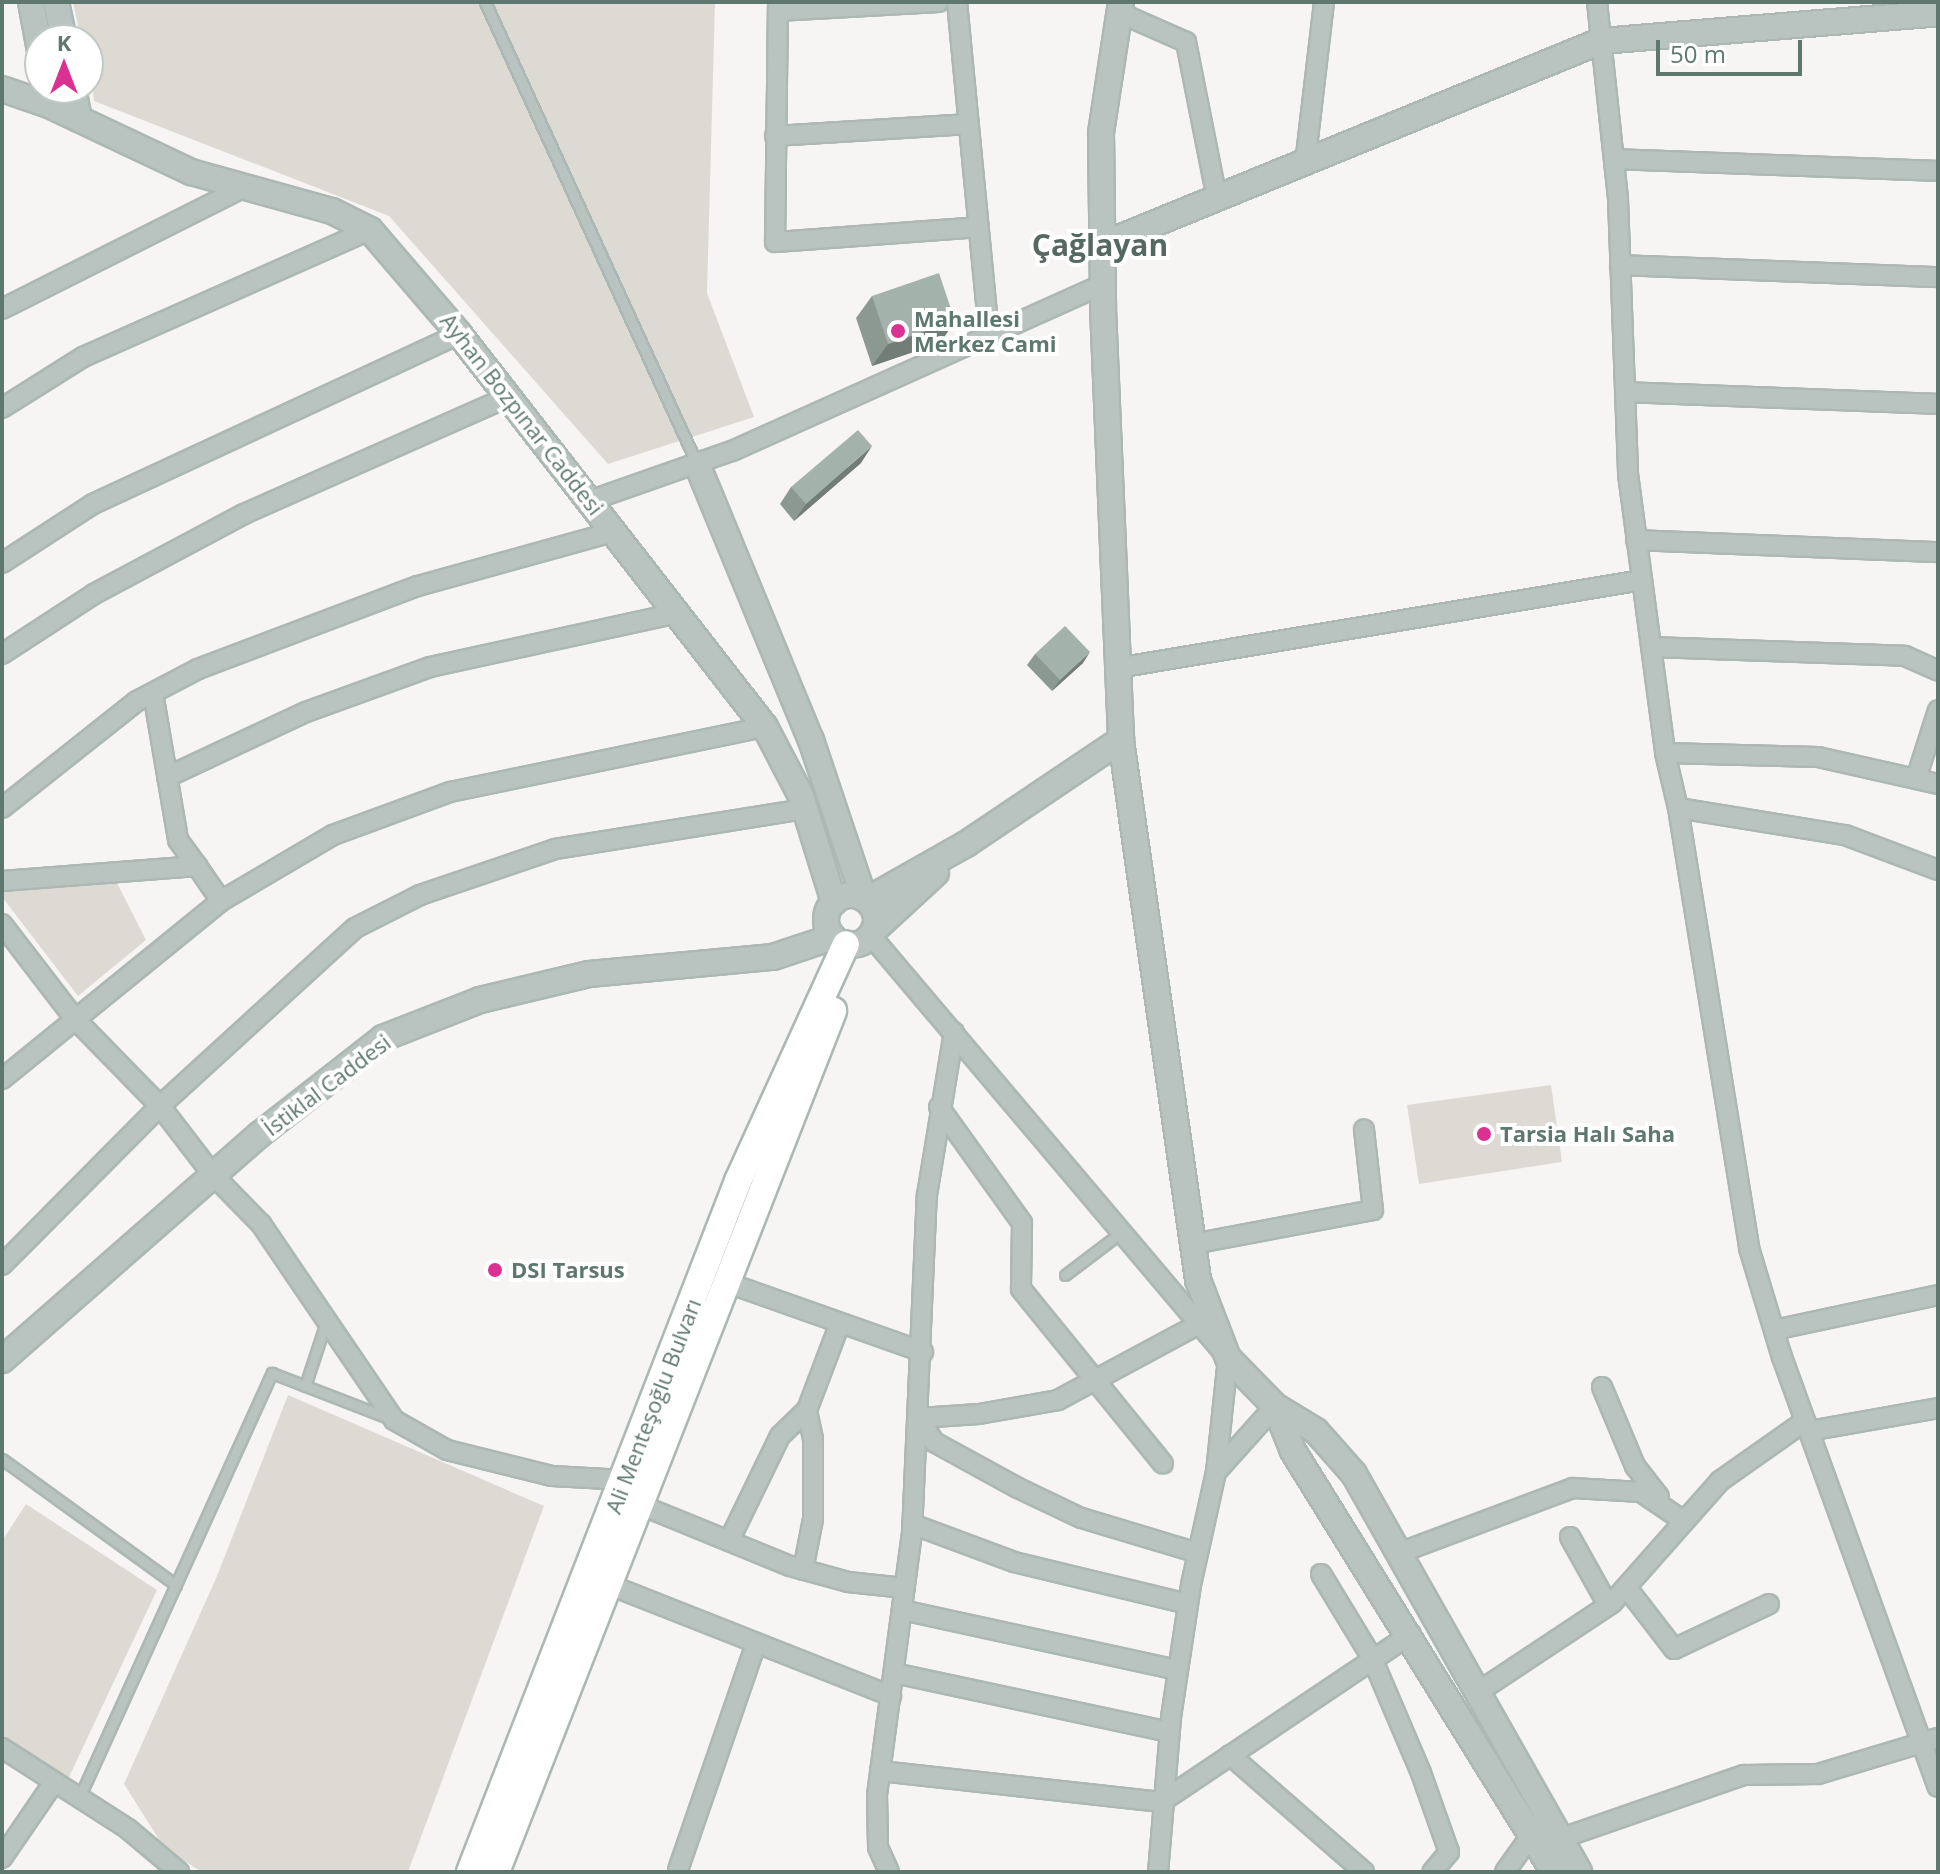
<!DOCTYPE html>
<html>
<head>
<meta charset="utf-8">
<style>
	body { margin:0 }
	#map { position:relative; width:1940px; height:1874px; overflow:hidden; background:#f7f5f4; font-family:"Open Sans",sans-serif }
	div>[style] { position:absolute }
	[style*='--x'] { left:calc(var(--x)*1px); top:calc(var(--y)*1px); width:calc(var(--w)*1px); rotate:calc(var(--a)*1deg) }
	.green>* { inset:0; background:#dcdad3 }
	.roads { filter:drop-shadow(2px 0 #acb8b3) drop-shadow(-2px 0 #acb8b3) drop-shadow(0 2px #acb8b3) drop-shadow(0 -2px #acb8b3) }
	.service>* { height:9px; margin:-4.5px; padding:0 4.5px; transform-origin:4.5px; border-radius:4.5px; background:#b9c3bf }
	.minor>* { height:18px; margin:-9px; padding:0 9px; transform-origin:9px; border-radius:9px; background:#b9c3bf }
	.tertiary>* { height:24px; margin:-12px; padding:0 12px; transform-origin:12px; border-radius:12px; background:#b9c3bf }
	.tertiary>.ring { margin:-12px; padding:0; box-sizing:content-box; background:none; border:24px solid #b9c3bf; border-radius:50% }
	.secondary>* { height:26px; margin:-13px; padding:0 13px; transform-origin:13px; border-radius:13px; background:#fff }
	.wall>* { inset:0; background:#8c9993 }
	.shaded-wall>* { inset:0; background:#727d78 }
	.building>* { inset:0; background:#a3b2ab }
	.dots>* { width:22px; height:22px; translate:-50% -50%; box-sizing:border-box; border:4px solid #fff; border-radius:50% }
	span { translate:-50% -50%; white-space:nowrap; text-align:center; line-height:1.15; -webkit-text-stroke:8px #fff; paint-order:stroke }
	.poi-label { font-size:22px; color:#5e786f; font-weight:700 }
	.left { translate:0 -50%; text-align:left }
	.street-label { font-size:22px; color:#5e786f }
	.district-label { font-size:30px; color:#556962; font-weight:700 }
	.frame { position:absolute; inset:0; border:4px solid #5e786f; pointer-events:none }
	.north { position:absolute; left:24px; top:24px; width:80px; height:80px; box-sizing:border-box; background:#fff; border:2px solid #bfc9c5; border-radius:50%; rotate:0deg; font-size:22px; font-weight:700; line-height:32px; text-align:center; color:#5e786f }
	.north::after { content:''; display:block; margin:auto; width:28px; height:36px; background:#da3193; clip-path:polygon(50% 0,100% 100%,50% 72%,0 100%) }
	.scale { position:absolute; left:1656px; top:40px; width:146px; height:36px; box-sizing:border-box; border:4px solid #5e786f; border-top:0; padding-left:10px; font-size:24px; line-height:28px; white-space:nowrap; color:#5e786f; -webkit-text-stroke:6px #fff; paint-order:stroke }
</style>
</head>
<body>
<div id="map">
	<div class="green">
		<div style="clip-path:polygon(73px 2px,715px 2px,707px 293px,754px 417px,608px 464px,389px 216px,94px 101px,88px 40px,81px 40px)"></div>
		<div style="clip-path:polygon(117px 883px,146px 940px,78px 996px,2px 897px,2px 888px)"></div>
		<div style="clip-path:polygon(1551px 1085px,1562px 1162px,1419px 1184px,1407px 1105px)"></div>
		<div style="clip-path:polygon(288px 1395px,544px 1506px,408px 1872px,202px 1872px,165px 1849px,124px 1784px,217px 1576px)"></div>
		<div style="clip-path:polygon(26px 1504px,157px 1590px,69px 1777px,2px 1736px,2px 1541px)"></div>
	</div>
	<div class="roads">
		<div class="service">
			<div style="--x:485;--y:2;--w:508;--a:65.35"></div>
			<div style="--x:1065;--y:1275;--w:73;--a:-37.2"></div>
			<div style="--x:305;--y:1386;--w:67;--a:-71.8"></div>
			<div style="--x:2;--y:1459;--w:215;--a:35.9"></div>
			<div style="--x:79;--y:1798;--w:467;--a:-65.6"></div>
			<div style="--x:272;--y:1373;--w:128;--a:21.1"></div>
		</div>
		<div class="minor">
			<div style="--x:778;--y:2;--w:240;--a:90.7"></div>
			<div style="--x:775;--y:242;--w:204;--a:-4.2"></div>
			<div style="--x:957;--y:2;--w:335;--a:84.5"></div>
			<div style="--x:1597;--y:2;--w:198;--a:83.9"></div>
			<div style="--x:1618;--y:199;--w:275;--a:87.9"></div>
			<div style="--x:1628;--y:474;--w:281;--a:82.4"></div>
			<div style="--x:1665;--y:753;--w:57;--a:76.7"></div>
			<div style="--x:1678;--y:808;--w:446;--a:80.8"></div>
			<div style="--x:1749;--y:1248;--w:114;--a:73.2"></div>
			<div style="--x:1782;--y:1357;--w:457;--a:70.1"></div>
			<div style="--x:778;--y:11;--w:161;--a:-3.2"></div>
			<div style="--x:1120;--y:13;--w:72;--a:23.7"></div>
			<div style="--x:1186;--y:42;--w:160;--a:78.8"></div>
			<div style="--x:775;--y:136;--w:194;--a:-3.5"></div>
			<div style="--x:1614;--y:159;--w:324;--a:2.1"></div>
			<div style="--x:1305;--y:164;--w:163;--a:-83.3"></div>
			<div style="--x:1620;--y:265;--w:318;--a:2.2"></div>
			<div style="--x:2;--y:309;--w:272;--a:-26.7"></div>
			<div style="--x:1625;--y:392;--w:313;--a:2.2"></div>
			<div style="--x:2;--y:408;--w:96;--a:-32.2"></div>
			<div style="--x:83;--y:357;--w:314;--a:-23.9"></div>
			<div style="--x:589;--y:501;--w:151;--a:-19.3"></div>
			<div style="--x:732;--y:451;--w:407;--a:-24.2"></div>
			<div style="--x:1636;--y:540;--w:302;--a:2.3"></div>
			<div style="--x:2;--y:563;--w:108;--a:-33"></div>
			<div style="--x:93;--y:504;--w:404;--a:-24.9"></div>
			<div style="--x:1651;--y:647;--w:254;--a:2"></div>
			<div style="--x:1905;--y:656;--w:36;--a:24"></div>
			<div style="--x:2;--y:654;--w:110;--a:-33.1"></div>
			<div style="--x:94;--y:594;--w:170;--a:-28.1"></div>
			<div style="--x:244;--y:514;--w:289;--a:-23.9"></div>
			<div style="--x:1117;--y:668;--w:532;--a:-9.52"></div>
			<div style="--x:153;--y:693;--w:149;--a:80.3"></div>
			<div style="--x:178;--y:840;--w:32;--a:54"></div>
			<div style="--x:1665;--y:753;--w:153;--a:1.5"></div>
			<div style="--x:1818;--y:757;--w:123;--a:12.7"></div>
			<div style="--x:1917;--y:776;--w:69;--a:-72.3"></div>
			<div style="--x:167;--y:777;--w:153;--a:-25.1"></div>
			<div style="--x:306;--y:712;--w:132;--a:-19.9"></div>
			<div style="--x:430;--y:667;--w:253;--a:-12.3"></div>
			<div style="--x:2;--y:808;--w:172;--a:-38.4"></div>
			<div style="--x:137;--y:701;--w:69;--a:-27.7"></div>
			<div style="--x:198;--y:669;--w:235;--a:-20.7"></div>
			<div style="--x:418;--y:586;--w:202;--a:-15.5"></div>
			<div style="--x:1678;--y:808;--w:169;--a:9.2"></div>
			<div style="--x:1845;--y:835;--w:99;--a:20.6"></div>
			<div style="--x:2;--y:881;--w:196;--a:-4.4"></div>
			<div style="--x:197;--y:866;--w:42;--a:55.6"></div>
			<div style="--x:2;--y:924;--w:120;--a:52.5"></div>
			<div style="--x:75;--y:1019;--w:122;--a:45.7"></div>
			<div style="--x:160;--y:1106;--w:87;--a:52.5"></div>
			<div style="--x:213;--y:1175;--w:69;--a:45.6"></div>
			<div style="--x:261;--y:1224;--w:237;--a:55.8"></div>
			<div style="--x:394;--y:1420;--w:61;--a:29.5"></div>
			<div style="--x:447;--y:1450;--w:108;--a:13.9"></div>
			<div style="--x:552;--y:1476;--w:73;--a:3.1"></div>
			<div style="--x:625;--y:1480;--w:32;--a:55"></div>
			<div style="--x:643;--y:1506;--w:159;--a:22.2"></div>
			<div style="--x:790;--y:1566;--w:60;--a:15.4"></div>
			<div style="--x:848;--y:1582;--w:57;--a:6"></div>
			<div style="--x:871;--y:936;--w:553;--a:49.77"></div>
			<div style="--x:1228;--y:1358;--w:115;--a:96"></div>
			<div style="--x:1216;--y:1472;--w:116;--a:102.5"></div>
			<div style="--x:1191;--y:1585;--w:134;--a:98.6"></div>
			<div style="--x:1171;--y:1718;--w:155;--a:94.8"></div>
			<div style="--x:2;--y:1079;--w:282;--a:-39.1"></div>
			<div style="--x:221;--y:901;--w:130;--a:-30.5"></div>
			<div style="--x:333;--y:835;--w:125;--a:-20.2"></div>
			<div style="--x:450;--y:792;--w:322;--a:-11.7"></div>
			<div style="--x:939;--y:1107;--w:143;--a:54.4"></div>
			<div style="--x:1022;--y:1223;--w:66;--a:90.9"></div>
			<div style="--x:1021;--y:1289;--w:225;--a:50.9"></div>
			<div style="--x:1193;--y:1244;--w:183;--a:-10.7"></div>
			<div style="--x:1373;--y:1210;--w:81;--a:-96.4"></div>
			<div style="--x:2;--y:1265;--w:224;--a:-45.2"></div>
			<div style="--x:160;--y:1106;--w:264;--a:-42.4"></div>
			<div style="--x:355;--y:928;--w:73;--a:-26.9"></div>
			<div style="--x:420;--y:895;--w:143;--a:-18.8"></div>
			<div style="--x:555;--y:849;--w:253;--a:-9.1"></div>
			<div style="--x:728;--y:1283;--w:207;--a:19.5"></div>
			<div style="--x:1774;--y:1330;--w:168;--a:-12"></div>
			<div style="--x:1602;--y:1387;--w:86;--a:67.3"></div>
			<div style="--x:1635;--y:1466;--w:39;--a:52"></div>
			<div style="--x:1809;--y:1431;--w:131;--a:-10.1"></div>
			<div style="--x:1216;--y:1472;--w:89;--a:-48.2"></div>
			<div style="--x:912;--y:1524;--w:109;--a:20.4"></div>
			<div style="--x:1014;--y:1562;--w:179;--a:13.6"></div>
			<div style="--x:1570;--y:1537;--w:78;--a:60.8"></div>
			<div style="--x:729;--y:1541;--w:117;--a:-64.1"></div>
			<div style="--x:780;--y:1436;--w:37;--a:-44"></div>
			<div style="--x:807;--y:1410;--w:93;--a:-69.2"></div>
			<div style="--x:1198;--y:1553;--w:122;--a:-163.3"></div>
			<div style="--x:1081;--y:1518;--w:70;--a:-154.5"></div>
			<div style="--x:1018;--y:1488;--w:96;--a:-151.3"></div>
			<div style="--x:934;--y:1442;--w:28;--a:-122"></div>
			<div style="--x:919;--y:1418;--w:60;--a:-3.8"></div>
			<div style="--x:979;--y:1414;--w:80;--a:-10"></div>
			<div style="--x:1058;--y:1400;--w:162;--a:-28.3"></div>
			<div style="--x:1399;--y:1553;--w:186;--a:-20.5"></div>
			<div style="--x:1573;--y:1488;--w:68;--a:3.4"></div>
			<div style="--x:1641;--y:1492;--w:50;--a:34.3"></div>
			<div style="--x:803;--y:1570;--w:52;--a:-78.9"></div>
			<div style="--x:813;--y:1519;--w:80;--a:-90"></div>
			<div style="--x:813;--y:1439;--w:30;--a:-102"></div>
			<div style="--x:1321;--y:1574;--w:98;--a:58.7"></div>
			<div style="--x:1372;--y:1658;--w:125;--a:66.9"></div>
			<div style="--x:1421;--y:1773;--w:84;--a:70.5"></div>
			<div style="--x:1449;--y:1852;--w:26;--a:130"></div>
			<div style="--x:612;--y:1586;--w:300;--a:21.5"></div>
			<div style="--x:1627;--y:1588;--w:77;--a:52.4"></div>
			<div style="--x:1674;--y:1649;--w:105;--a:-25.3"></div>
			<div style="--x:902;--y:1610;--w:282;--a:12.3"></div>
			<div style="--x:894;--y:1673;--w:281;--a:12.1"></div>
			<div style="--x:1478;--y:1692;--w:161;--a:-33.6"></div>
			<div style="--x:1612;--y:1603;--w:163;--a:-48.5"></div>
			<div style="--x:1720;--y:1481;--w:104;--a:-35.2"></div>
			<div style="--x:2;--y:1748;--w:150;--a:32.7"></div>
			<div style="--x:128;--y:1829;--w:67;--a:40.1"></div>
			<div style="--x:1230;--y:1755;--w:178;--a:41.1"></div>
			<div style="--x:880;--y:1771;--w:283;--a:6.3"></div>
			<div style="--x:1161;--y:1802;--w:301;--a:-33.9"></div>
			<div style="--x:1562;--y:1838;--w:193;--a:-19.1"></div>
			<div style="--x:1744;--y:1775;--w:74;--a:-0.8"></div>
			<div style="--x:1818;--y:1774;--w:125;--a:-16.7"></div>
			<div style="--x:2;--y:1858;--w:92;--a:-55.6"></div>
			<div style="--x:678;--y:1870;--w:240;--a:-71"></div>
			<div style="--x:889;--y:1872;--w:27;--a:-114"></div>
			<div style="--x:878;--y:1847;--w:52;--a:-91.1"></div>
			<div style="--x:877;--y:1795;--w:263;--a:-82.4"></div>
			<div style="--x:912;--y:1534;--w:339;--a:-87.5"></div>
			<div style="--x:927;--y:1195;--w:165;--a:-80.6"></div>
			<div style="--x:1505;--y:1872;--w:47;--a:-54.6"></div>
		</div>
		<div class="tertiary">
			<div style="--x:31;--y:2;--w:50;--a:79.6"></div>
			<div style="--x:56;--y:2;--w:39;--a:78"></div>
			<div style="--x:1121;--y:2;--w:133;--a:98.7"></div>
			<div style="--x:1101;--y:133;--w:175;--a:89.3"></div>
			<div style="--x:1103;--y:308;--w:432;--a:87.6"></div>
			<div style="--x:1121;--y:740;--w:545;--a:81.88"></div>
			<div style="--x:1198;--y:1280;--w:84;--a:69"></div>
			<div style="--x:1228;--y:1358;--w:67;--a:45.6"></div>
			<div style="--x:1275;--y:1406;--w:48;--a:68.2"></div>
			<div style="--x:1293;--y:1451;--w:495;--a:58.2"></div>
			<div style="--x:73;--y:88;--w:32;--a:79"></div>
			<div style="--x:2;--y:89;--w:50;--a:18.8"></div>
			<div style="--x:49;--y:105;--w:157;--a:25.3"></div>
			<div style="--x:191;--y:172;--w:146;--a:15.5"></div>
			<div style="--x:332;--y:211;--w:42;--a:26.6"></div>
			<div style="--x:370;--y:230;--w:137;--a:49.4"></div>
			<div style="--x:459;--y:334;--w:498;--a:52.1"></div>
			<div style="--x:765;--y:727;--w:78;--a:62.4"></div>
			<div style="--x:801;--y:796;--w:111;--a:72.7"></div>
			<div style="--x:1102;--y:245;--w:539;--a:-22.24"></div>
			<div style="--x:1601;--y:41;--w:338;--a:-4.7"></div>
			<div style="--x:697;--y:464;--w:299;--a:67.6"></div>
			<div style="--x:811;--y:740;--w:167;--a:71.5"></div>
			<div class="ring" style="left:826px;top:895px;width:26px;height:26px"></div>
			<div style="--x:867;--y:900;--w:114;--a:-29.5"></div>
			<div style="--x:966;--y:844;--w:187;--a:-33.9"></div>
			<div style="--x:874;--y:930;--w:84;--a:-42.6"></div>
			<div style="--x:2;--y:1360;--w:342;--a:-41.2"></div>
			<div style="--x:259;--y:1135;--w:157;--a:-38"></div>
			<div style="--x:383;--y:1038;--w:104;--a:-21.4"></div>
			<div style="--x:480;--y:1000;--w:112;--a:-13.4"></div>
			<div style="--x:589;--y:974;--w:185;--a:-5.3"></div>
			<div style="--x:773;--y:957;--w:63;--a:-18.4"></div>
			<div style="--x:1275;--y:1406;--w:48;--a:31.4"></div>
			<div style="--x:1316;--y:1431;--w:57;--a:48.5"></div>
			<div style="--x:1354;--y:1474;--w:457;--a:60.5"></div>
		</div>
		<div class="secondary">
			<div style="--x:470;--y:1872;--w:741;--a:-68.8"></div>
			<div style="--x:738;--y:1181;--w:260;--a:-65.5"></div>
			<div style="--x:496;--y:1872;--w:925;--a:-68.62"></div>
		</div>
	</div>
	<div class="wall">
		<div style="clip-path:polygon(872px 296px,955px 321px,940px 343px,872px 366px,856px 318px)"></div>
		<div style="clip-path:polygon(861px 463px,794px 521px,780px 504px,791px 487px)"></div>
		<div style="clip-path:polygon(1035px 654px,1083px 663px,1052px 691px,1027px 665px)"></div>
	</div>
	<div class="shaded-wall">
		<div style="clip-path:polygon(955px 321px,940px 343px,872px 366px,888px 344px)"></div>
		<div style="clip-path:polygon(872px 446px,861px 463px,794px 521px,806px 504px)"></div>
		<div style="clip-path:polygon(1090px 652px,1083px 663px,1052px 691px,1060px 680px)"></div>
	</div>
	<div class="building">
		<div style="clip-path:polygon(939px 273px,955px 321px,888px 344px,872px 296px)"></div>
		<div style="clip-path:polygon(858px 430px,872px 446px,806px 504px,791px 487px)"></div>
		<div style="clip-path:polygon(1065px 626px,1090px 652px,1060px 680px,1035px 654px)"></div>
	</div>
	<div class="dots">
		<div style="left:898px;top:331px;background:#da3193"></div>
		<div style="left:1484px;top:1134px;background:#da3193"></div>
		<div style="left:495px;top:1270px;background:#da3193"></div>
	</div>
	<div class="poi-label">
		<span class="left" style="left:914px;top:331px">Mahallesi<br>Merkez Cami</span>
		<span class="left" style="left:1500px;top:1134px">Tarsia Halı Saha</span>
		<span class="left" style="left:511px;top:1270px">DSI Tarsus</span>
	</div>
	<div class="street-label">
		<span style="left:522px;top:414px;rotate:52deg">Ayhan Bozpınar Caddesi</span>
		<span style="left:327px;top:1085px;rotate:-37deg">İstiklal Caddesi</span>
		<span style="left:653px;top:1406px;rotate:-69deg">Ali Menteşoğlu Bulvarı</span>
	</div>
	<div class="district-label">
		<span style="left:1100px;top:245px">Çağlayan</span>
	</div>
	<div class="frame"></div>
	<div class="north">K</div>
	<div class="scale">50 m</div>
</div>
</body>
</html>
